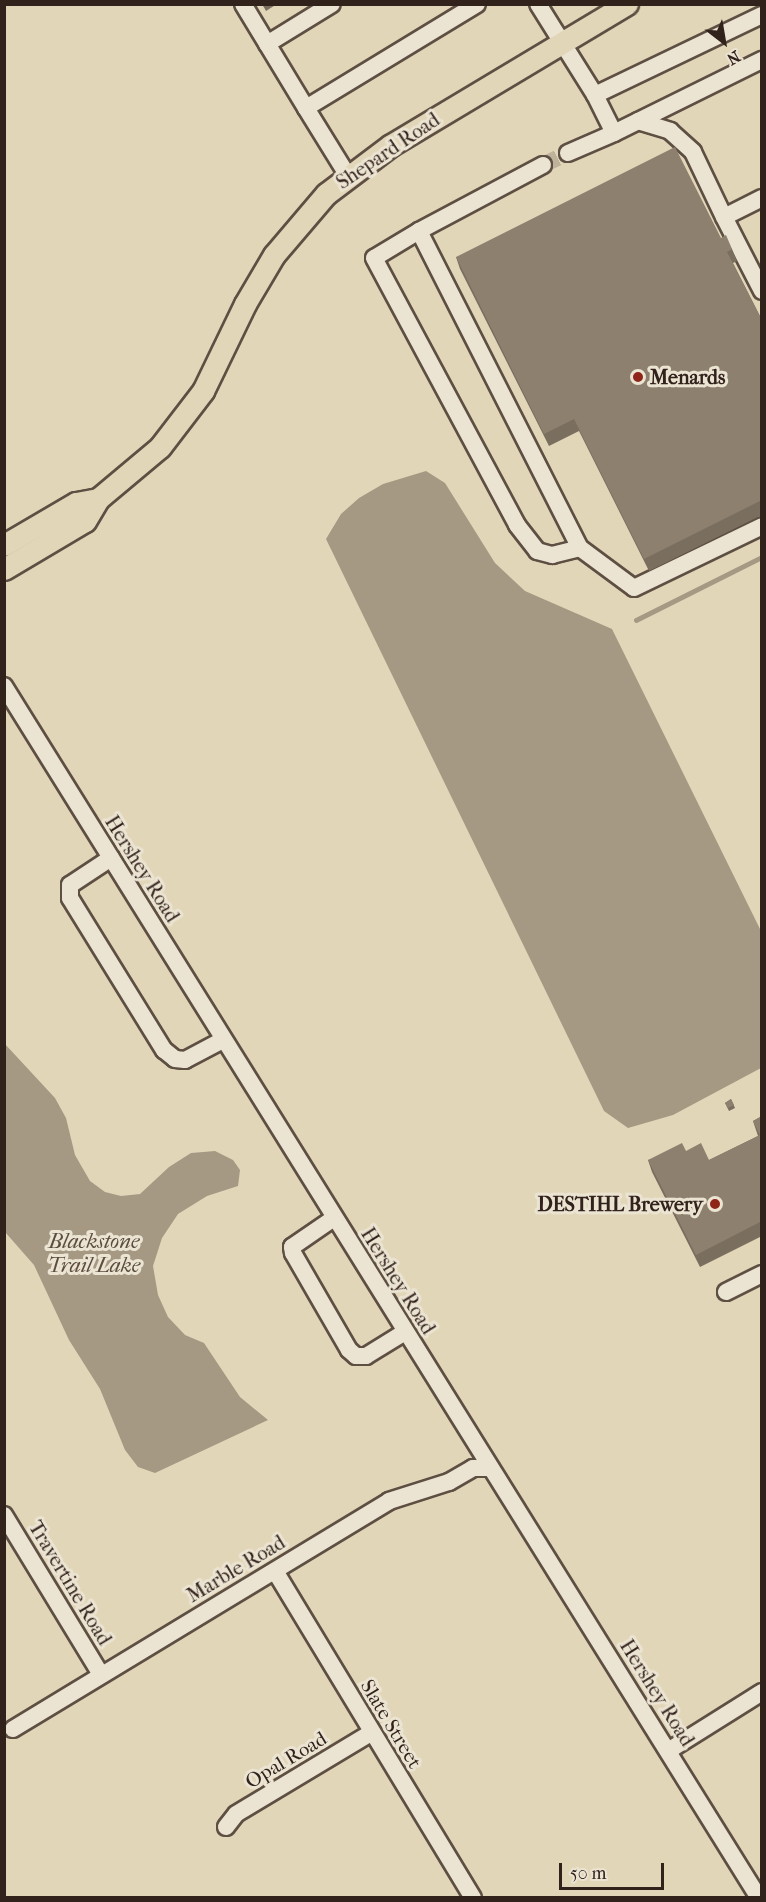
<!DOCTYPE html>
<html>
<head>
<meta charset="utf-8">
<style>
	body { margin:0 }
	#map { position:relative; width:766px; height:1902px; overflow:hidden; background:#e2d6b9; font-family:"IM FELL French Canon",serif }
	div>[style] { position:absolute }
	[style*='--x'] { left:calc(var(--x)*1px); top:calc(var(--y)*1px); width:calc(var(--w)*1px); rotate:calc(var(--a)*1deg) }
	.water>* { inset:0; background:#a69984 }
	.stream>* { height:4.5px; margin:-2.25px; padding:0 2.25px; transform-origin:2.25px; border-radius:2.25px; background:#a69984 }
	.minor-tunnel>* { height:16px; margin-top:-8px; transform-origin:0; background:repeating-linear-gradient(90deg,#bfb29a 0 16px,transparent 0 24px) }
	.roads { filter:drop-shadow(2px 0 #5e4f43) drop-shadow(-2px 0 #5e4f43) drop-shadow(0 2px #5e4f43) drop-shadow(0 -2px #5e4f43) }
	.minor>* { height:16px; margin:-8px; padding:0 8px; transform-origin:8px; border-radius:8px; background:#ece4d2 }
	.major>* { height:21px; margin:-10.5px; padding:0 10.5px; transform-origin:10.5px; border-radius:10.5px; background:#e2d6b9 }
	.wall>* { inset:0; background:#7a6e5f }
	.building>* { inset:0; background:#8e806e }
	.dots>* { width:16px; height:16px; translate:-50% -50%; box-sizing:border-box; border:3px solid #ece4d2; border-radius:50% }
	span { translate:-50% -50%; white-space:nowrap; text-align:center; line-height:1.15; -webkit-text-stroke:6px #ece4d2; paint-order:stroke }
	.street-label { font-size:20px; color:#32221c }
	.poi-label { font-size:20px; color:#32221c; font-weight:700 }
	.left { translate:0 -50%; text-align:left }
	.right { translate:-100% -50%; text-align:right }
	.water-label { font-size:21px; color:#5b4c40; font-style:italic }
	.frame { position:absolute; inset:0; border:6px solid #32221c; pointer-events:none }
	.north { position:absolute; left:694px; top:12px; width:60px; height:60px; -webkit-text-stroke:4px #ece4d2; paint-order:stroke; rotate:149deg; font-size:16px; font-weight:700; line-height:24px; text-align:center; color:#32221c }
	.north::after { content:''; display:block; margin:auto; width:21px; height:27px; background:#32221c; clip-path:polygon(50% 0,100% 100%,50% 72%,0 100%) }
	.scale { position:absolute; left:559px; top:1863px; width:105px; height:27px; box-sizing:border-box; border:3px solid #32221c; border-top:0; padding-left:8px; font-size:18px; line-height:21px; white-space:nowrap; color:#32221c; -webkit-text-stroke:4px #ece4d2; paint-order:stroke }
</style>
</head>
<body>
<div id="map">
	<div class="water">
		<div style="clip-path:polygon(426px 471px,445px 483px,495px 563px,525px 591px,612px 629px,761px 931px,761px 1068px,673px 1115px,628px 1128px,604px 1111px,326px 539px,341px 514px,359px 498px,383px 484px)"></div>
		<div style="clip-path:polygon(4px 1043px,55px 1098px,66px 1118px,75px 1155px,90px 1181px,105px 1192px,121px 1196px,140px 1194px,169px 1167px,191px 1153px,215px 1151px,233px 1160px,240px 1170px,238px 1186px,207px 1196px,178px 1214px,162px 1238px,153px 1266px,158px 1295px,168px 1317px,185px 1335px,204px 1343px,240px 1397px,268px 1420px,155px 1473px,138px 1467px,125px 1450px,100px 1389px,69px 1340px,34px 1265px,5px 1232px)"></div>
	</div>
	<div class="stream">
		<div style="--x:636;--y:620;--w:141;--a:-26.6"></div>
	</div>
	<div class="minor-tunnel">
		<div style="--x:543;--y:165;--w:28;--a:-26"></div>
	</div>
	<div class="roads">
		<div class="minor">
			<div style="--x:243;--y:4;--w:122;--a:58.8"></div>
			<div style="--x:538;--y:4;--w:107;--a:57.9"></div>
			<div style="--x:595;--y:95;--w:185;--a:-25.6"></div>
			<div style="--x:267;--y:44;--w:76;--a:-31.6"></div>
			<div style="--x:595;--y:95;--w:42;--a:63.4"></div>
			<div style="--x:614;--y:133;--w:165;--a:-26.3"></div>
			<div style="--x:638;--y:121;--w:34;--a:17"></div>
			<div style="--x:670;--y:131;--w:31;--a:42"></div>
			<div style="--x:693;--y:152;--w:72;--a:64.5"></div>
			<div style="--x:568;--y:153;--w:50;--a:-23.5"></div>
			<div style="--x:543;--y:165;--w:140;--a:152"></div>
			<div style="--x:419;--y:231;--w:356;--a:63.1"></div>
			<div style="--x:580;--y:548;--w:67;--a:36.5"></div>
			<div style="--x:634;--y:588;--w:142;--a:-25.8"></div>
			<div style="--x:348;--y:176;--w:80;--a:-121.7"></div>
			<div style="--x:306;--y:108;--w:200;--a:-31.3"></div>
			<div style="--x:762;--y:198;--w:42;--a:153.4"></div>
			<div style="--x:724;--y:217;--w:83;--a:62.8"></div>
			<div style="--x:419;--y:231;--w:52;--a:149"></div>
			<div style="--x:374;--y:258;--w:303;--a:61.8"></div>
			<div style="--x:517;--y:525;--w:33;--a:52"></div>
			<div style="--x:537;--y:551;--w:16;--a:15"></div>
			<div style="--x:552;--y:555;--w:29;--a:-14"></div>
			<div style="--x:4;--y:686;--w:1428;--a:58.08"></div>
			<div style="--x:111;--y:858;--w:49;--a:146.6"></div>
			<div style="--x:70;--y:885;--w:13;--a:90"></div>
			<div style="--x:70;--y:898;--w:179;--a:58.3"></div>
			<div style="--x:164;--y:1050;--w:14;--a:39"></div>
			<div style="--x:175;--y:1059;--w:10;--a:6"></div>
			<div style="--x:185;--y:1060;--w:43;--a:-27.8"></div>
			<div style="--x:334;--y:1218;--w:51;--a:145.4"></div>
			<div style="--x:292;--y:1247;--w:6;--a:81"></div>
			<div style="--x:293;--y:1253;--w:112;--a:60"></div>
			<div style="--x:349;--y:1350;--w:9;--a:41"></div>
			<div style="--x:356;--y:1356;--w:10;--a:0"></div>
			<div style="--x:366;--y:1356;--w:46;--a:-31.6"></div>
			<div style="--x:726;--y:1292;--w:40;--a:-26.6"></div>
			<div style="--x:4;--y:1515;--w:185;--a:58.7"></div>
			<div style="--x:275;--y:1571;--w:382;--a:58.8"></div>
			<div style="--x:13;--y:1729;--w:440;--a:-31.2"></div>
			<div style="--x:389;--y:1501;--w:63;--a:-17.6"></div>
			<div style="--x:449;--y:1482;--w:28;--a:-30"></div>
			<div style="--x:473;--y:1468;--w:16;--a:0"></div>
			<div style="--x:668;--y:1751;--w:111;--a:-32.1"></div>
			<div style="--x:226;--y:1827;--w:16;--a:-52"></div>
			<div style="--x:236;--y:1814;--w:157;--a:-31"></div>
		</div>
		<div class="major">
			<div style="--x:4;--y:545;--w:83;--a:-30.3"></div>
			<div style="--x:76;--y:503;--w:22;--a:-10"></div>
			<div style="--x:4;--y:569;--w:94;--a:-30.7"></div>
			<div style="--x:85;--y:521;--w:26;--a:-59"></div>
			<div style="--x:98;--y:499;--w:81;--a:-40"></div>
			<div style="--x:160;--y:447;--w:71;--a:-52.5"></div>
			<div style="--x:203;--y:391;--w:97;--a:-64.2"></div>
			<div style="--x:245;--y:304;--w:57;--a:-59.4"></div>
			<div style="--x:274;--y:255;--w:80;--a:-49.6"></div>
			<div style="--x:326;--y:194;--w:81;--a:-37"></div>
			<div style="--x:391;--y:145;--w:275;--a:-30.9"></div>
		</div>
	</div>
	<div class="wall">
		<div style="clip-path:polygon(262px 4px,277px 4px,266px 11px)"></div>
		<div style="clip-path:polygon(721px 238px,732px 249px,737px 261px,733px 263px,762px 320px,762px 515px,649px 571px,579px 431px,549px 446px,460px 269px,456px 257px)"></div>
		<div style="clip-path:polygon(731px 1099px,735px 1108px,729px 1111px,725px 1103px)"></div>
		<div style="clip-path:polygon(762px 1116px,762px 1236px,700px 1267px,652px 1172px,648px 1160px,686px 1151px,709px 1160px,758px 1136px,753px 1121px)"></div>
	</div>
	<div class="building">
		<div style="clip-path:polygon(675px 147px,721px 238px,726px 235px,732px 249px,727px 252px,762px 320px,762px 500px,644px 559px,574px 419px,544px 434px,456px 257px)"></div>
		<div style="clip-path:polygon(731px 1099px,734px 1105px,728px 1108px,725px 1103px)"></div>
		<div style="clip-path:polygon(762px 1116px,762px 1221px,696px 1255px,648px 1160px,682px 1143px,686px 1151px,701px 1143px,709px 1160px,760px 1135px,753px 1121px)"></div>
	</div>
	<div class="dots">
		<div style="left:638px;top:377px;background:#8f2418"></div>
		<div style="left:715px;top:1204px;background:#8f2418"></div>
	</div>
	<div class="street-label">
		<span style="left:388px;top:151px;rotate:-34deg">Shepard Road</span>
		<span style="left:142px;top:869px;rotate:58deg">Hershey Road</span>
		<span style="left:398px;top:1281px;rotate:58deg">Hershey Road</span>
		<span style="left:236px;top:1569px;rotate:-31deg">Marble Road</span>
		<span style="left:70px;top:1583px;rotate:59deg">Travertine Road</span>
		<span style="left:657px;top:1693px;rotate:58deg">Hershey Road</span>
		<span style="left:391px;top:1724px;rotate:59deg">Slate Street</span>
		<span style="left:286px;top:1760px;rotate:-31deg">Opal Road</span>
	</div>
	<div class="poi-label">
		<span class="left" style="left:650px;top:377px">Menards</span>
		<span class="right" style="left:703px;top:1204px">DESTIHL Brewery</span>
	</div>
	<div class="water-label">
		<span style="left:94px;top:1253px">Blackstone<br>Trail Lake</span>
	</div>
	<div class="frame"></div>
	<div class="north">N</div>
	<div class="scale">50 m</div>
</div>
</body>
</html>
